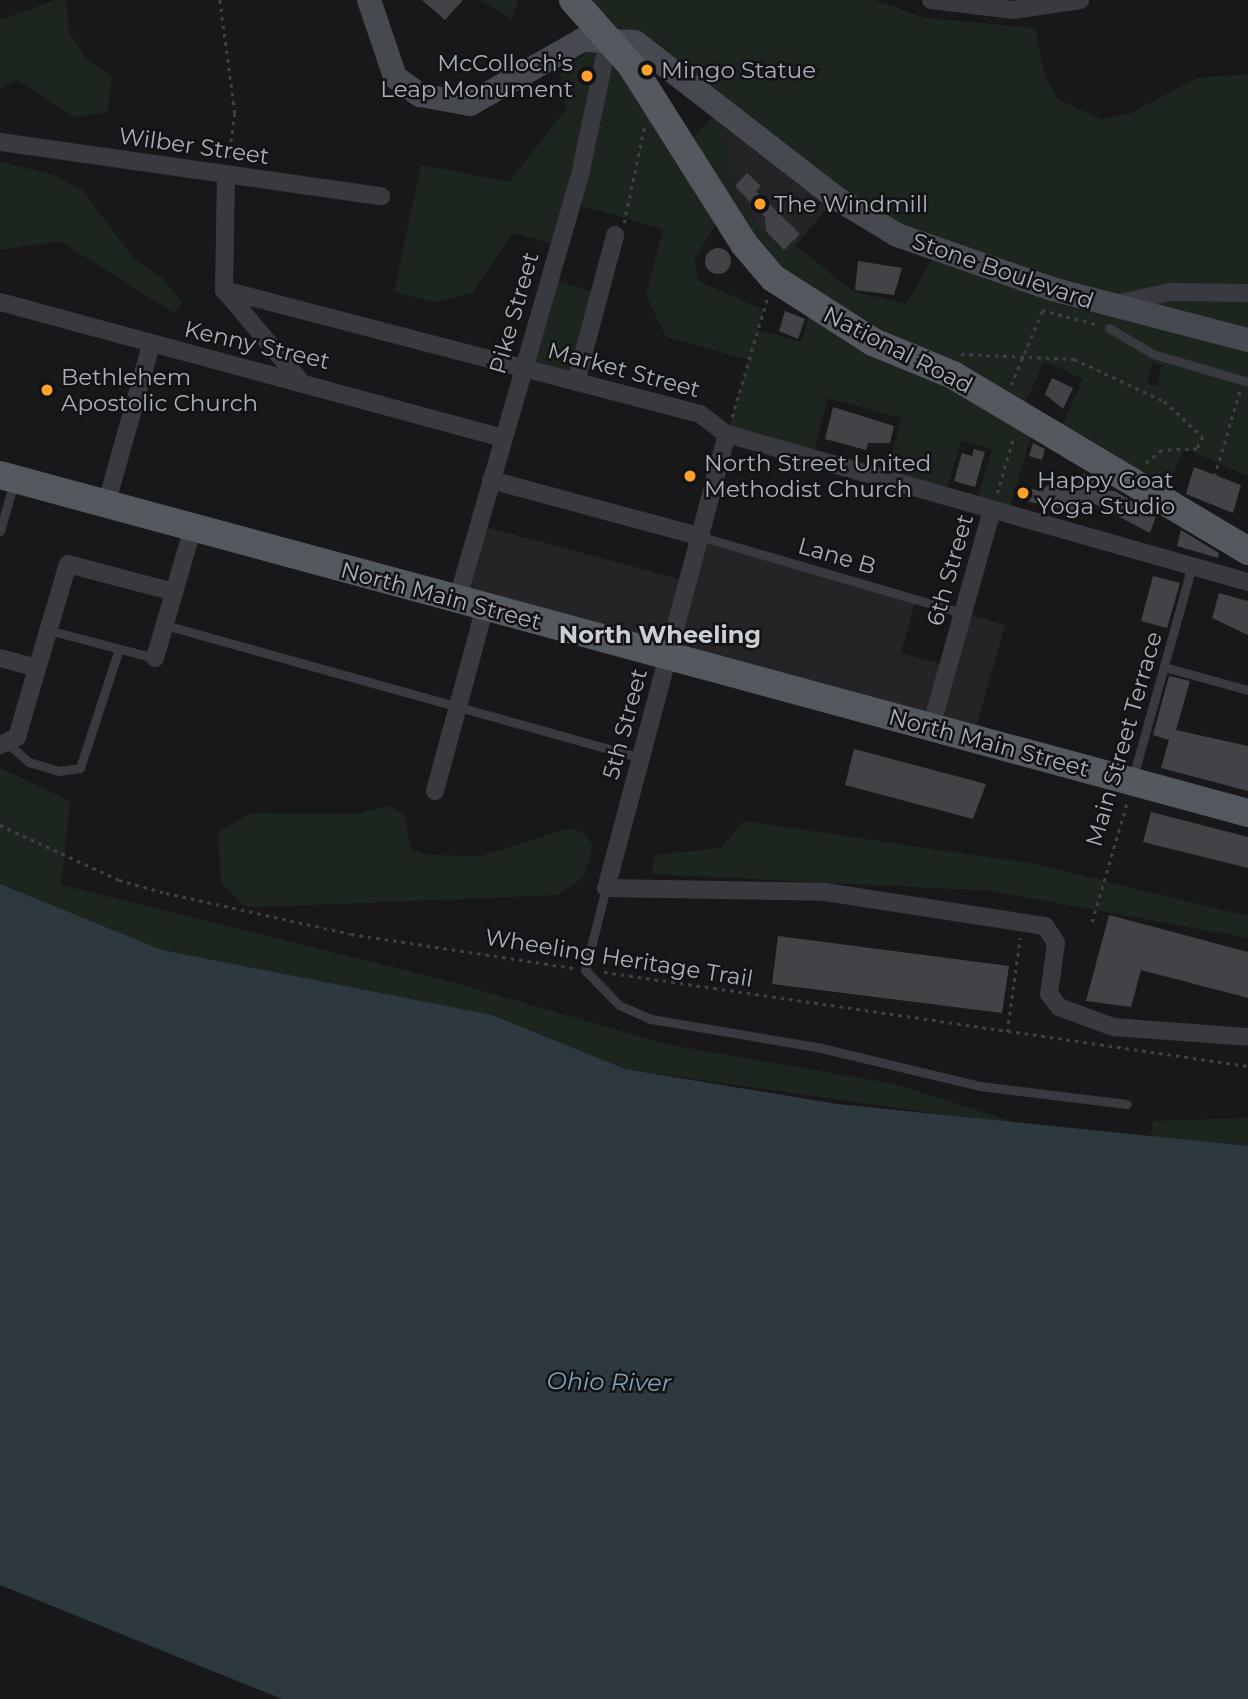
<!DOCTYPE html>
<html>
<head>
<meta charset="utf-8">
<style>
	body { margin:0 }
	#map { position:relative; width:1248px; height:1699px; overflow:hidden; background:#18181a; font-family:Montserrat,sans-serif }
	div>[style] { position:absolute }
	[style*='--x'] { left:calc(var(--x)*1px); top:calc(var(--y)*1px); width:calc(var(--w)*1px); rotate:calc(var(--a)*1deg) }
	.built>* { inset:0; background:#242427 }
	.green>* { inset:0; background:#1d261e }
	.water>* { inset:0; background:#2d393f }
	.building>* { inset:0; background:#424347 }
	.round { border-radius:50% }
	.path>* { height:2.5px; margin-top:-1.25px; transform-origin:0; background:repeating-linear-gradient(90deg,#3e4247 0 3.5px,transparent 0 8.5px) }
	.lane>* { height:9px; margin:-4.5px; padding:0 4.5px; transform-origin:4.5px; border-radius:4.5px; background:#383a3f }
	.street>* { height:18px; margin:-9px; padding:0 9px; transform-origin:9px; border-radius:9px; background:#383a3f }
	.secondary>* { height:24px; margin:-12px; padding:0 12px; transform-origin:12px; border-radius:12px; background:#464a50 }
	.primary>* { height:28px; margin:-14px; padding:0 14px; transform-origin:14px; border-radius:14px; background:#54585f }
	.dots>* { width:19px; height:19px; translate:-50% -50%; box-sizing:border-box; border:4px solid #131315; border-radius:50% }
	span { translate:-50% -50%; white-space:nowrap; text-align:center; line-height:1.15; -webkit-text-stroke:5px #131315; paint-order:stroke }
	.poi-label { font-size:23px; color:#a9b0bb }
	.right { translate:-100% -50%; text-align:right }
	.left { translate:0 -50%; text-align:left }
	.street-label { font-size:23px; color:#a9b0bb }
	.neighbourhood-label { font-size:24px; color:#cacfd6; font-weight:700 }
	.water-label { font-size:24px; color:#7ea3b8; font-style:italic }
</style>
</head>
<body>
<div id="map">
	<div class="built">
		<div style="clip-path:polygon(741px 124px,836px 198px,788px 254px,764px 234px,735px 190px,726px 141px)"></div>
		<div style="clip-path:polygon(478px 525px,687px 581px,699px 536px,916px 599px,901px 653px,948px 666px,963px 613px,1005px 625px,973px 738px,457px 601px)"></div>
	</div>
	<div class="green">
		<div style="clip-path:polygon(56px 0,66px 0,69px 32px,86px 58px,112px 77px,107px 112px,74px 117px,17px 80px,0 89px,0 20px)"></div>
		<div style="clip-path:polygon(479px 0,518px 0,512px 19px)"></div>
		<div style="clip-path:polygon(evenodd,573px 0,874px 0,926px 18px,1035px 28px,1045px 77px,1058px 99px,1100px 119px,1129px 114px,1197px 78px,1248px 74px,1248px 476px,1184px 448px,1162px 501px,1057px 438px,1083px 379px,1044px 361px,1020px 415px,1034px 425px,1008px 514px,976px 505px,992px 449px,961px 440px,945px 496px,886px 479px,901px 418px,828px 398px,812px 458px,727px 434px,749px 360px,666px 337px,646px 295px,663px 229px,572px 203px,559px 246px,513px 233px,472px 293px,434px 302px,394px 292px,421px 165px,509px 182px,566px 109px,560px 68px,595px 49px,607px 66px,573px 0,635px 42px,721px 108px,685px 147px,635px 42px,573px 0,741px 124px,937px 251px,906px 304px,852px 291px,795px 245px,788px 253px,764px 234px,735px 190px,726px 141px,741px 124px,573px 0,724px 211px,812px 305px,801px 342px,758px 330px,764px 310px,698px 281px,694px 260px,724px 211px,573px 0,1152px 363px,1162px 365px,1157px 386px,1147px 384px,1152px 363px)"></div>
		<div style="clip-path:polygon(0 162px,54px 175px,82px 190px,135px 260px,162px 278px,183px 303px,174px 313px,60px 241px,0 250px)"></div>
		<div style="clip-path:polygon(550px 279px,599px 293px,576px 382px,523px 368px)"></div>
		<div style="clip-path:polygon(0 768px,70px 801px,61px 885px,441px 979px,670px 1045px,895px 1084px,1030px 1127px,625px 1069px,492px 1015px,162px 950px,0 884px)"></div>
		<div style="clip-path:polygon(390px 806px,404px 815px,411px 849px,428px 855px,481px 856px,569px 828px,585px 833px,593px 846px,584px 877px,558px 895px,260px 907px,243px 906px,221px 883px,218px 832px,252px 813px,356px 814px)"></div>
		<div style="clip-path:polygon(744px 821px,1035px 864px,1248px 916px,1248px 938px,992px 891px,652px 874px,654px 855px,721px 848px)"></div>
		<div style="clip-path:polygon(1248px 1118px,1248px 1146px,1151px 1139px,1153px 1121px)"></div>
	</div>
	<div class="water">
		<div style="clip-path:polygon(0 884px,162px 950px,492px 1015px,625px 1069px,837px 1104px,1248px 1146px,1248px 1699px,282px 1699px,0 1585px)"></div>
	</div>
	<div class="building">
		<div style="clip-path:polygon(422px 0,463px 0,445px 20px)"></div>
		<div style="clip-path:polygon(747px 173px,761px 186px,756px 191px,800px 234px,784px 250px,766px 231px,765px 217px,735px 186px)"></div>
		<div class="round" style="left:705px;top:248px;width:26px;height:26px"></div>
		<div style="clip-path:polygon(858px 261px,902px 268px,894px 295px,855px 290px)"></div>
		<div style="clip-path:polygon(785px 311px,805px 319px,798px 339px,779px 331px)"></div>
		<div style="clip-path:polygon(1052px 378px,1073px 388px,1063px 409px,1045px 394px)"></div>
		<div style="clip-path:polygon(833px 407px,894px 426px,890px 443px,868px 443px,866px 450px,825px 439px)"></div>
		<div style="clip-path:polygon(1033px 443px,1045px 449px,1042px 460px,1029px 456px)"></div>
		<div style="clip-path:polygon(974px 449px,985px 452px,975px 487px,954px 481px,962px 453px,972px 456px)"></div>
		<div style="clip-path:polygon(1194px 467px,1241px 485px,1233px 513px,1186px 494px)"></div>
		<div style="clip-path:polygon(1084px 473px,1095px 479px,1089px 490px,1115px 491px,1156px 516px,1150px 533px,1091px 502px,1088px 514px,1016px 499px,1020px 485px,1040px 491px,1051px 483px,1076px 487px)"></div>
		<div style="clip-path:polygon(1181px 530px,1219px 553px,1218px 558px,1177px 546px)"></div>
		<div style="clip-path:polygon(1153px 576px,1180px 583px,1167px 628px,1141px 621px)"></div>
		<div style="clip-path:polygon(1219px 593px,1248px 601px,1248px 635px,1212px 618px)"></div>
		<div style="clip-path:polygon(1169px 676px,1190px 681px,1176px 730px,1248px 746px,1248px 791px,1161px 768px,1169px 740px,1153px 735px)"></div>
		<div style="clip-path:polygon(854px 749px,986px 784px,973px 819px,845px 785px)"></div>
		<div style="clip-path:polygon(1151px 812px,1248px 837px,1248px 868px,1143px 842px)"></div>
		<div style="clip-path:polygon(1109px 915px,1248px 952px,1248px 998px,1141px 970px,1131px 1007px,1086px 1001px)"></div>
		<div style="clip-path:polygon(778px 936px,1009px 966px,1002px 1013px,772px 984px)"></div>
	</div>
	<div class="path">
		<div style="--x:220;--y:0;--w:114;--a:82.4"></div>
		<div style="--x:235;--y:113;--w:45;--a:97.6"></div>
		<div style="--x:624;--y:223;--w:97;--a:-78.1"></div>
		<div style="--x:1042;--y:310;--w:59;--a:14.7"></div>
		<div style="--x:961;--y:354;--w:113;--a:2.5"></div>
		<div style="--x:1074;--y:359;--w:99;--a:25"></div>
		<div style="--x:1164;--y:401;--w:53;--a:42.7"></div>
		<div style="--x:1203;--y:437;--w:13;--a:117"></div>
		<div style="--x:1197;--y:449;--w:35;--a:178"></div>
		<div style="--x:1162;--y:450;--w:25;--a:140"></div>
		<div style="--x:1011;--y:385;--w:85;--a:-67.1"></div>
		<div style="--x:732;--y:417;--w:123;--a:-73.5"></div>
		<div style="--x:997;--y:493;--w:59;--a:-73.4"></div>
		<div style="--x:1207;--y:501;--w:116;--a:-73.4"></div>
		<div style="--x:0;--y:825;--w:131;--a:24.8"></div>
		<div style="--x:119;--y:880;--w:49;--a:15.5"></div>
		<div style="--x:166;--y:893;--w:189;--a:12.5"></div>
		<div style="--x:351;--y:934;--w:225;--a:8.7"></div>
		<div style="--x:1092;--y:922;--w:125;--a:-73.7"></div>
		<div style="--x:604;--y:972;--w:651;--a:8.3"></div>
		<div style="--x:1007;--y:1032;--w:95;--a:-82.1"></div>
	</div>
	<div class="lane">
		<div style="--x:1109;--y:328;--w:51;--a:30.6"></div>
		<div style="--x:1153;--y:354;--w:99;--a:16.4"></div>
		<div style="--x:0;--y:531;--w:51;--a:-74.1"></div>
		<div style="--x:699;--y:536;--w:275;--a:16.3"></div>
		<div style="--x:165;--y:625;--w:494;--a:15.6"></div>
		<div style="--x:48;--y:630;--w:111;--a:14.7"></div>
		<div style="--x:1164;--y:667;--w:87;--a:15.3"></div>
		<div style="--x:8;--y:744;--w:28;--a:41"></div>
		<div style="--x:29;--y:762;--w:31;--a:17"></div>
		<div style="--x:59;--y:771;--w:21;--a:-8"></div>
		<div style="--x:80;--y:768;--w:125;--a:-71.9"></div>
		<div style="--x:1133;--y:777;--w:219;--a:-74.4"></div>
		<div style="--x:606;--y:888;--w:85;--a:104.4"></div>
		<div style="--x:585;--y:970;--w:49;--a:45.8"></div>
		<div style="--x:619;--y:1005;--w:35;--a:24"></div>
		<div style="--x:651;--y:1019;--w:168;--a:9.6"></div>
		<div style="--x:817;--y:1047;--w:168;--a:13.5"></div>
		<div style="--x:980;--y:1086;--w:148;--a:7"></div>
	</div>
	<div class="street">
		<div style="--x:931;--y:0;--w:84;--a:6.9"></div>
		<div style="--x:1014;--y:10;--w:67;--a:-8.6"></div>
		<div style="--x:0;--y:142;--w:385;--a:8.1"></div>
		<div style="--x:226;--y:176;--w:114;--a:91"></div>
		<div style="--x:224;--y:290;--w:115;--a:49.9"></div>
		<div style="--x:224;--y:290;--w:492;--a:14.6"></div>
		<div style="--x:700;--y:414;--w:34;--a:37"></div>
		<div style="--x:727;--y:434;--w:542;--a:15.86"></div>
		<div style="--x:0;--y:302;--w:521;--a:15.13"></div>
		<div style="--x:1115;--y:304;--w:56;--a:-12.3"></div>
		<div style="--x:1170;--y:292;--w:78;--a:0.7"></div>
		<div style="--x:576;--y:382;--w:152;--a:-75.1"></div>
		<div style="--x:727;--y:434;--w:470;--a:104.9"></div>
		<div style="--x:606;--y:888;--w:219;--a:1"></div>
		<div style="--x:825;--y:892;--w:223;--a:8.8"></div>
		<div style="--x:1045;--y:926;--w:20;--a:57"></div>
		<div style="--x:1056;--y:943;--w:51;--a:97.8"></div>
		<div style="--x:1049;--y:994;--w:16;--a:52"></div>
		<div style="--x:1059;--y:1007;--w:58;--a:20.3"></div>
		<div style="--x:1113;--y:1027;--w:135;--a:4.2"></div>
		<div style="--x:491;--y:480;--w:215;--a:15.1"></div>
		<div style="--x:106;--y:505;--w:166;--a:-74.3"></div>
		<div style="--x:457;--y:601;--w:448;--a:-73.9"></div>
		<div style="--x:581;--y:170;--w:136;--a:-78.1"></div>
		<div style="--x:0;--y:658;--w:38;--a:15"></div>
		<div style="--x:155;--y:658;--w:132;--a:-73.8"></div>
		<div style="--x:931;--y:727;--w:225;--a:-74.3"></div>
		<div style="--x:0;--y:745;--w:19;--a:-25"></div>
		<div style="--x:17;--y:737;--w:180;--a:-73.6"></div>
		<div style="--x:68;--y:564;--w:110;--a:14.8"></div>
		<div style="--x:435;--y:791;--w:191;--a:-74.8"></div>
	</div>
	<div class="secondary">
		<div style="--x:369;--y:0;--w:81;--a:71.3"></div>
		<div style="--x:395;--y:77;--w:31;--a:36"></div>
		<div style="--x:420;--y:95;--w:51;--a:10.2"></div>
		<div style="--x:470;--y:104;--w:129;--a:-29.7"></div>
		<div style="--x:582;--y:40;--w:53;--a:2.2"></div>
		<div style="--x:635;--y:42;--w:254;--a:37.8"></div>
		<div style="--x:836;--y:198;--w:71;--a:31.2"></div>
		<div style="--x:897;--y:235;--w:164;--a:19.2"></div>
		<div style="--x:1052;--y:289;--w:203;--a:14.6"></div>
	</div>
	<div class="primary">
		<div style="--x:573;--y:0;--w:87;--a:48.3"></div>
		<div style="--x:631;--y:65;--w:212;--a:57.7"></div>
		<div style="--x:744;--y:244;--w:45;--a:49.5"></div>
		<div style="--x:773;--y:278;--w:119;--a:32.6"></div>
		<div style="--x:873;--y:342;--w:87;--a:22.4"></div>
		<div style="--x:953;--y:375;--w:344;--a:30.8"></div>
		<div style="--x:0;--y:475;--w:1293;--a:15.15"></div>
	</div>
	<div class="dots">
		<div style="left:647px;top:70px;background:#ffa12b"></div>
		<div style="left:587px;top:76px;background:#ffa12b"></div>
		<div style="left:760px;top:204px;background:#ffa12b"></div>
		<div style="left:47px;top:390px;background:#ffa12b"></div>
		<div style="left:690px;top:476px;background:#ffa12b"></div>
		<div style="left:1023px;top:493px;background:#ffa12b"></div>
	</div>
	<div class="poi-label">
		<span class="right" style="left:573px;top:76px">McColloch’s<br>Leap Monument</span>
		<span class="left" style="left:661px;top:70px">Mingo Statue</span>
		<span class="left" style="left:774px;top:204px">The Windmill</span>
		<span class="left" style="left:61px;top:390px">Bethlehem<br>Apostolic Church</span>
		<span class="left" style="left:704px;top:476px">North Street United<br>Methodist Church</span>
		<span class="left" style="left:1037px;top:493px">Happy Goat<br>Yoga Studio</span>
	</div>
	<div class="street-label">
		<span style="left:194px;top:146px;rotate:8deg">Wilber Street</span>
		<span style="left:1003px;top:271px;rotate:19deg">Stone Boulevard</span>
		<span style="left:514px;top:313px;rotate:-74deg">Pike Street</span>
		<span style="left:257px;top:345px;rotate:13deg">Kenny Street</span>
		<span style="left:898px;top:350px;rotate:27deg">National Road</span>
		<span style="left:624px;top:370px;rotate:15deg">Market Street</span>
		<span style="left:837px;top:556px;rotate:16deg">Lane B</span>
		<span style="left:950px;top:570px;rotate:-74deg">6th Street</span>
		<span style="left:441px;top:596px;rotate:15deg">North Main Street</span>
		<span style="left:625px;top:724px;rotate:-75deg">5th Street</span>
		<span style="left:1124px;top:739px;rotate:-74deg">Main Street Terrace</span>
		<span style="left:989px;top:743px;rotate:15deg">North Main Street</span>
		<span style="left:619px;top:958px;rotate:9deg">Wheeling Heritage Trail</span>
	</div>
	<div class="neighbourhood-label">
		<span style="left:660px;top:635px">North Wheeling</span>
	</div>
	<div class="water-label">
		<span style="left:609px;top:1382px;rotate:1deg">Ohio River</span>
	</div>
</div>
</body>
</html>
